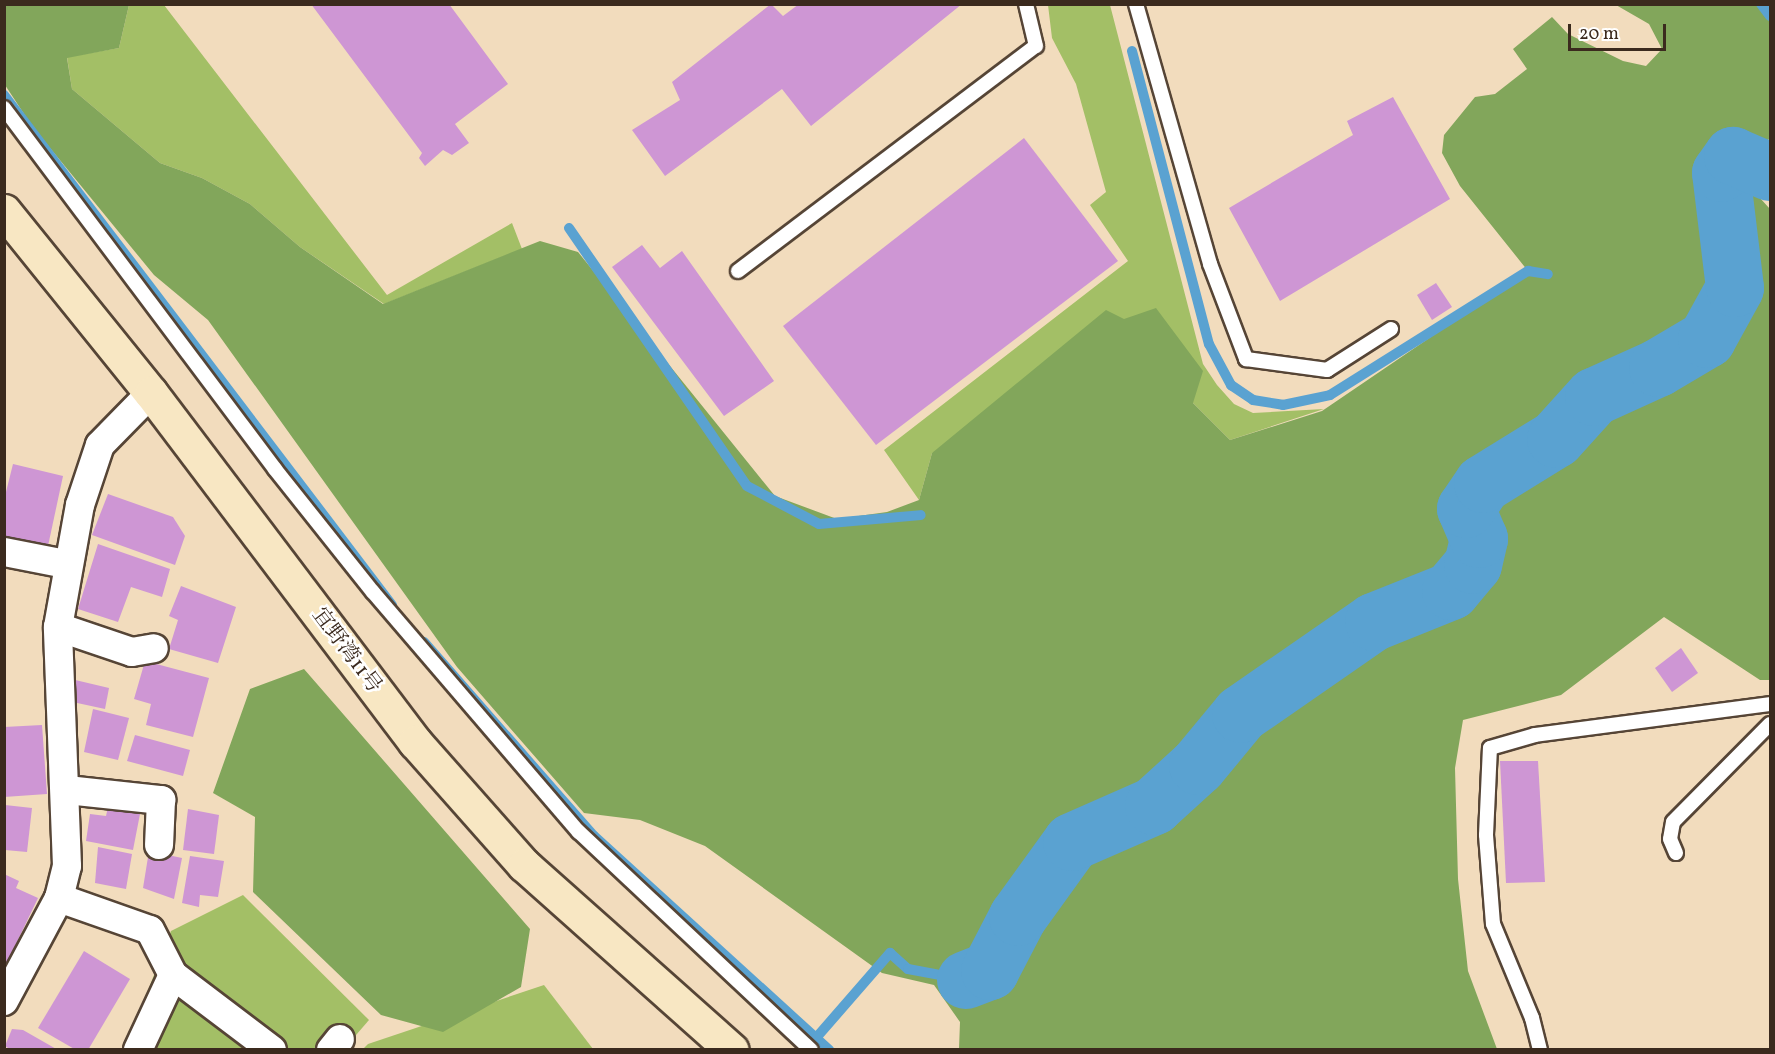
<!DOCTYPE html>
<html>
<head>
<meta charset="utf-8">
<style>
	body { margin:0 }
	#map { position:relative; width:1775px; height:1054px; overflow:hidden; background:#f2dcbd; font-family:Vollkorn,"Noto Serif JP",serif }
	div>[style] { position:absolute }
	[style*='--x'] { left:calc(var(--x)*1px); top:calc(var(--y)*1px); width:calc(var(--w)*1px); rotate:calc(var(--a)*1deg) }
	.green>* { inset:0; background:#a3bf66 }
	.forest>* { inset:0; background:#82a65b }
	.stream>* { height:10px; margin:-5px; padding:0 5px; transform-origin:5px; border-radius:5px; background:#5aa2d1 }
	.river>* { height:58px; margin:-29px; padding:0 29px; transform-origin:29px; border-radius:29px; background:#5aa2d1 }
	.building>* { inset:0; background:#ce96d4 }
	.roads { filter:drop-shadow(2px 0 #564536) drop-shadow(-2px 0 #564536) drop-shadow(0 2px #564536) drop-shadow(0 -2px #564536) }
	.lane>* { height:14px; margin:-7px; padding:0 7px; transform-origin:7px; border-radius:7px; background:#fff }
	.street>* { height:28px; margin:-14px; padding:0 14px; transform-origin:14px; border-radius:14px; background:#fff }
	.secondary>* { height:33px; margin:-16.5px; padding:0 16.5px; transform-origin:16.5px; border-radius:16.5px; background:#f8e7c3 }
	span { translate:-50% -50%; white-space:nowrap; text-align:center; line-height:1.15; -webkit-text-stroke:5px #fff; paint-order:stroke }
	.street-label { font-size:21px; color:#3b2a1e }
	.frame { position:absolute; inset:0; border:6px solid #3b2a1e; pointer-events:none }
	.scale { position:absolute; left:1568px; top:24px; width:98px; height:27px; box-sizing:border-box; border:3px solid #3b2a1e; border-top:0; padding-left:8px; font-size:18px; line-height:21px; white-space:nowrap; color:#3b2a1e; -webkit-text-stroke:4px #fff; paint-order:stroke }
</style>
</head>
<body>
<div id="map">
	<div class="green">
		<div style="clip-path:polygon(129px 5px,164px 5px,387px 295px,512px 223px,522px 249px,384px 304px,300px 247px,250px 204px,202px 178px,160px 163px,72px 89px,67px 57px,119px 48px)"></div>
		<div style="clip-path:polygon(1048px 5px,1110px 5px,1203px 364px,1217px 385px,1234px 404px,1253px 413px,1324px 409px,1230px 440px,1193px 403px,932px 453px,919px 500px,884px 450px,1128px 261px,1090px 205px,1106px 192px,1076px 84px,1052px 38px)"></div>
		<div style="clip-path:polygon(243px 895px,369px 1020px,344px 1049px,125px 1050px,171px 931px)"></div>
		<div style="clip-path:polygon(544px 985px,593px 1049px,362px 1050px,368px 1044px)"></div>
	</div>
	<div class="forest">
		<div style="clip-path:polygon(4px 5px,129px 5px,119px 48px,67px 58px,72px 89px,160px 163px,202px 178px,250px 204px,300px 247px,383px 304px,540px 241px,578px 252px,775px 496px,837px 519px,887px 512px,919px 500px,932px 453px,1106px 310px,1124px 319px,1156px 308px,1203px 371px,1193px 403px,1230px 440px,1322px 411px,1528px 271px,1460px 186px,1442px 153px,1444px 135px,1475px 97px,1495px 94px,1527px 69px,1513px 49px,1552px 17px,1568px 34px,1623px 61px,1646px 66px,1662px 49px,1649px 24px,1616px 5px,1770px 5px,1770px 136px,1750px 187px,1770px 209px,1770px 680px,1760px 680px,1664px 617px,1561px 695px,1463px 720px,1455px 768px,1458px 879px,1468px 971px,1497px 1049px,959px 1049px,960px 1022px,934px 985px,882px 973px,705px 846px,640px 820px,584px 813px,457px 667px,208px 320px,154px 275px,32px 126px,5px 85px)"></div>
		<div style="clip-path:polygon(304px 669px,530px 929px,521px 987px,443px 1032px,381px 1015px,253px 892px,255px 817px,213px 793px,250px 689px)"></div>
	</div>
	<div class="stream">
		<div style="--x:1761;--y:4;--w:15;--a:53"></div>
		<div style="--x:1132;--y:51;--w:303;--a:75.3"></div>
		<div style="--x:1209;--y:344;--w:47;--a:61.8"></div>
		<div style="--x:1231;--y:385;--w:27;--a:34"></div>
		<div style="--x:1253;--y:400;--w:30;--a:9"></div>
		<div style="--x:1283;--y:405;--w:48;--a:-12"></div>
		<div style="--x:1330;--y:395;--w:234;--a:-32.1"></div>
		<div style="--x:1528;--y:271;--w:20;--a:9"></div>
		<div style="--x:4;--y:95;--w:641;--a:52.74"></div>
		<div style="--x:569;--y:228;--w:313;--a:55.4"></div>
		<div style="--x:747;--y:486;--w:81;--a:27.8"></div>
		<div style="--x:819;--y:524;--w:102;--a:-5"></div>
		<div style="--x:424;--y:642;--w:258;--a:48.8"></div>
		<div style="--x:594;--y:836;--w:318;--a:42.3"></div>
		<div style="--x:816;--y:1038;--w:113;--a:-49"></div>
		<div style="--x:890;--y:953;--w:24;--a:42"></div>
		<div style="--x:908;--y:969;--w:59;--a:10.7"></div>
	</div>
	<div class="river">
		<div style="--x:966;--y:980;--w:26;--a:-21"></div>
		<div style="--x:990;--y:971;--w:61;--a:-62.6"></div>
		<div style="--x:1018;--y:917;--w:92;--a:-54.2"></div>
		<div style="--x:1072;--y:842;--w:90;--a:-23.7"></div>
		<div style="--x:1154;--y:806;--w:59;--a:-42.3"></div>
		<div style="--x:1198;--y:766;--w:67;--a:-50.4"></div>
		<div style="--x:1241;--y:714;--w:162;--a:-34.7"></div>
		<div style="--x:1374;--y:622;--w:83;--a:-21.9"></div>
		<div style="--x:1451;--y:591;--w:34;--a:-50"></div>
		<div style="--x:1473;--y:565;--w:27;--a:-77"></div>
		<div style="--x:1479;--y:539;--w:33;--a:-113"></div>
		<div style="--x:1466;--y:509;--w:30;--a:-56"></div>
		<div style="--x:1483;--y:484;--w:86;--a:-31.7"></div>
		<div style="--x:1556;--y:439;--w:57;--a:-47.9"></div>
		<div style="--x:1594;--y:397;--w:70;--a:-24.4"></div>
		<div style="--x:1658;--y:368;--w:57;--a:-30.6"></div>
		<div style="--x:1707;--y:339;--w:58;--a:-61.2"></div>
		<div style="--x:1735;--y:288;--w:116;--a:-96.9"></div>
		<div style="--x:1721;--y:173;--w:21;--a:-55"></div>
		<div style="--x:1733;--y:156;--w:40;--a:23.4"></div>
	</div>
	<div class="building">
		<div style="clip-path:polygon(311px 4px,449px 4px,508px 84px,455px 124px,469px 143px,452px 155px,443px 150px,425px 166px,419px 158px,422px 153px)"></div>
		<div style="clip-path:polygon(771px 4px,783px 16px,799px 4px,962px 4px,811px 126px,782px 89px,665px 176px,632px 130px,680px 100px,672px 82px)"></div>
		<div style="clip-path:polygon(1393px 97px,1450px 199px,1280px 301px,1229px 208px,1353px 135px,1347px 121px)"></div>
		<div style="clip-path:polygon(1024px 138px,1118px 261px,876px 445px,783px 326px)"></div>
		<div style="clip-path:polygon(642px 245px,660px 268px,682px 251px,774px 381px,724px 416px,612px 267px)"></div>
		<div style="clip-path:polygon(1436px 283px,1452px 307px,1432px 320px,1417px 295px)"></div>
		<div style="clip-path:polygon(13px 464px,63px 476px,48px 546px,5px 536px,5px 496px)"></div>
		<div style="clip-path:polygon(108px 494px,173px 517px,185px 536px,175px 565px,92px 535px)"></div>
		<div style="clip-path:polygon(98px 544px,170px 569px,162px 597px,131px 587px,118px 622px,78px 609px)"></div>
		<div style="clip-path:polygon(181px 586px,236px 607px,218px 663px,169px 649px,178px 620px,169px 616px)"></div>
		<div style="clip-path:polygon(1681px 648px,1698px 673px,1672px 692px,1655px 668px)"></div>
		<div style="clip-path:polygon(145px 661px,209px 678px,193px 737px,146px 725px,151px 704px,134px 699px)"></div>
		<div style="clip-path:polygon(71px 679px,109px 688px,105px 709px,68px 701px)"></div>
		<div style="clip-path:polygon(93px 709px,129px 718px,118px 760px,84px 752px)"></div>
		<div style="clip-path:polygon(42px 725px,47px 794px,4px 797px,4px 727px)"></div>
		<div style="clip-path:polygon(135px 735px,190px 750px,183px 776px,127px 761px)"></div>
		<div style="clip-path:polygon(1500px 761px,1538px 761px,1545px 882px,1506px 883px)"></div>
		<div style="clip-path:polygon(5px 805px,32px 808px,27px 852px,5px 850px)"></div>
		<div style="clip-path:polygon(108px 807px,140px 814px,133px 850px,86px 841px,90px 814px,106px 816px)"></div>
		<div style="clip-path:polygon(188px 809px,219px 815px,214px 854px,183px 850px)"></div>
		<div style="clip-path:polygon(98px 847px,132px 854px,126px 889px,95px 883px)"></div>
		<div style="clip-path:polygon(149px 851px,182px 858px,174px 899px,143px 888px)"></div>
		<div style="clip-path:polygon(190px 856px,224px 861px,218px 897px,200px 895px,199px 907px,182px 903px)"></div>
		<div style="clip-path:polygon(4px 874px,19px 881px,16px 888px,38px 898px,4px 969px)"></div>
		<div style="clip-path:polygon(84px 951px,130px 979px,88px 1050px,76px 1050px,38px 1028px)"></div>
		<div style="clip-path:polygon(12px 1029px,23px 1030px,58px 1050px,11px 1050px,5px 1046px)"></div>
	</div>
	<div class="roads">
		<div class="lane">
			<div style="--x:1136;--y:4;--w:270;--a:74.1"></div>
			<div style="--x:1210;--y:264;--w:102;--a:69.2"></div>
			<div style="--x:1246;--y:359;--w:82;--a:7.7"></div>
			<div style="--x:1327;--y:370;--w:76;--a:-32.6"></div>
			<div style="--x:4;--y:108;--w:451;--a:53.1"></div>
			<div style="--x:275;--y:469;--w:157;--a:51.5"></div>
			<div style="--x:373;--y:592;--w:316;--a:49.4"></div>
			<div style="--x:579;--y:832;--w:318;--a:43.2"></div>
			<div style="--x:738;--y:271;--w:373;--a:-37.1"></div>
			<div style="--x:1036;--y:46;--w:43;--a:-103.4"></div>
			<div style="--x:1676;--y:853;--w:15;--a:-113"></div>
			<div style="--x:1670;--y:839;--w:17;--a:-80"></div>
			<div style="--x:1673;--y:822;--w:138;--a:-45.3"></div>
			<div style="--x:1540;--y:1050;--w:33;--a:-104"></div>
			<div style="--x:1532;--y:1018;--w:102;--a:-112.5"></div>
			<div style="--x:1493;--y:924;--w:89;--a:-94.5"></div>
			<div style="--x:1486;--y:835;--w:87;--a:-87.4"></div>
			<div style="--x:1490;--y:748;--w:47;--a:-16.1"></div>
			<div style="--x:1535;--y:735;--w:237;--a:-7.5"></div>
		</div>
		<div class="street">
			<div style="--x:4;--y:552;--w:63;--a:11"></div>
			<div style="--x:58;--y:627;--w:78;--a:18.7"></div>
			<div style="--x:132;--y:652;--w:22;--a:-10"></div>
			<div style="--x:67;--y:790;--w:95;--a:6.1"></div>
			<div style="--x:161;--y:800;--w:45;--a:92.5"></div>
			<div style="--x:59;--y:898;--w:96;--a:19.4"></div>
			<div style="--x:150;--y:930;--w:51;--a:62.9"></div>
			<div style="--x:173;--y:975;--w:124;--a:37.1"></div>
			<div style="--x:4;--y:1001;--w:117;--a:-61.9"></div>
			<div style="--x:59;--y:898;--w:33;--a:-76"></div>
			<div style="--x:67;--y:866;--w:239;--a:-92.2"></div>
			<div style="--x:58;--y:627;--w:124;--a:-79.8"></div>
			<div style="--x:80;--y:505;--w:63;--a:-71.6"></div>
			<div style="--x:100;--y:445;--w:73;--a:-45.6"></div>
			<div style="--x:138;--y:1050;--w:83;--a:-65"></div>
			<div style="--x:331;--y:1050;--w:14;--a:-51"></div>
		</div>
		<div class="secondary">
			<div style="--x:4;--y:211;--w:234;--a:51.1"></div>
			<div style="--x:151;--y:393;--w:438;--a:52.9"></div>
			<div style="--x:415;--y:742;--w:164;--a:48.5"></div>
			<div style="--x:524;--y:865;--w:278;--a:41.7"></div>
		</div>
	</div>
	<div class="street-label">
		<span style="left:346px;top:651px;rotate:53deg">宜野湾11号</span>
	</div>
	<div class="frame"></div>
	<div class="scale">20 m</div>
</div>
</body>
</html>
